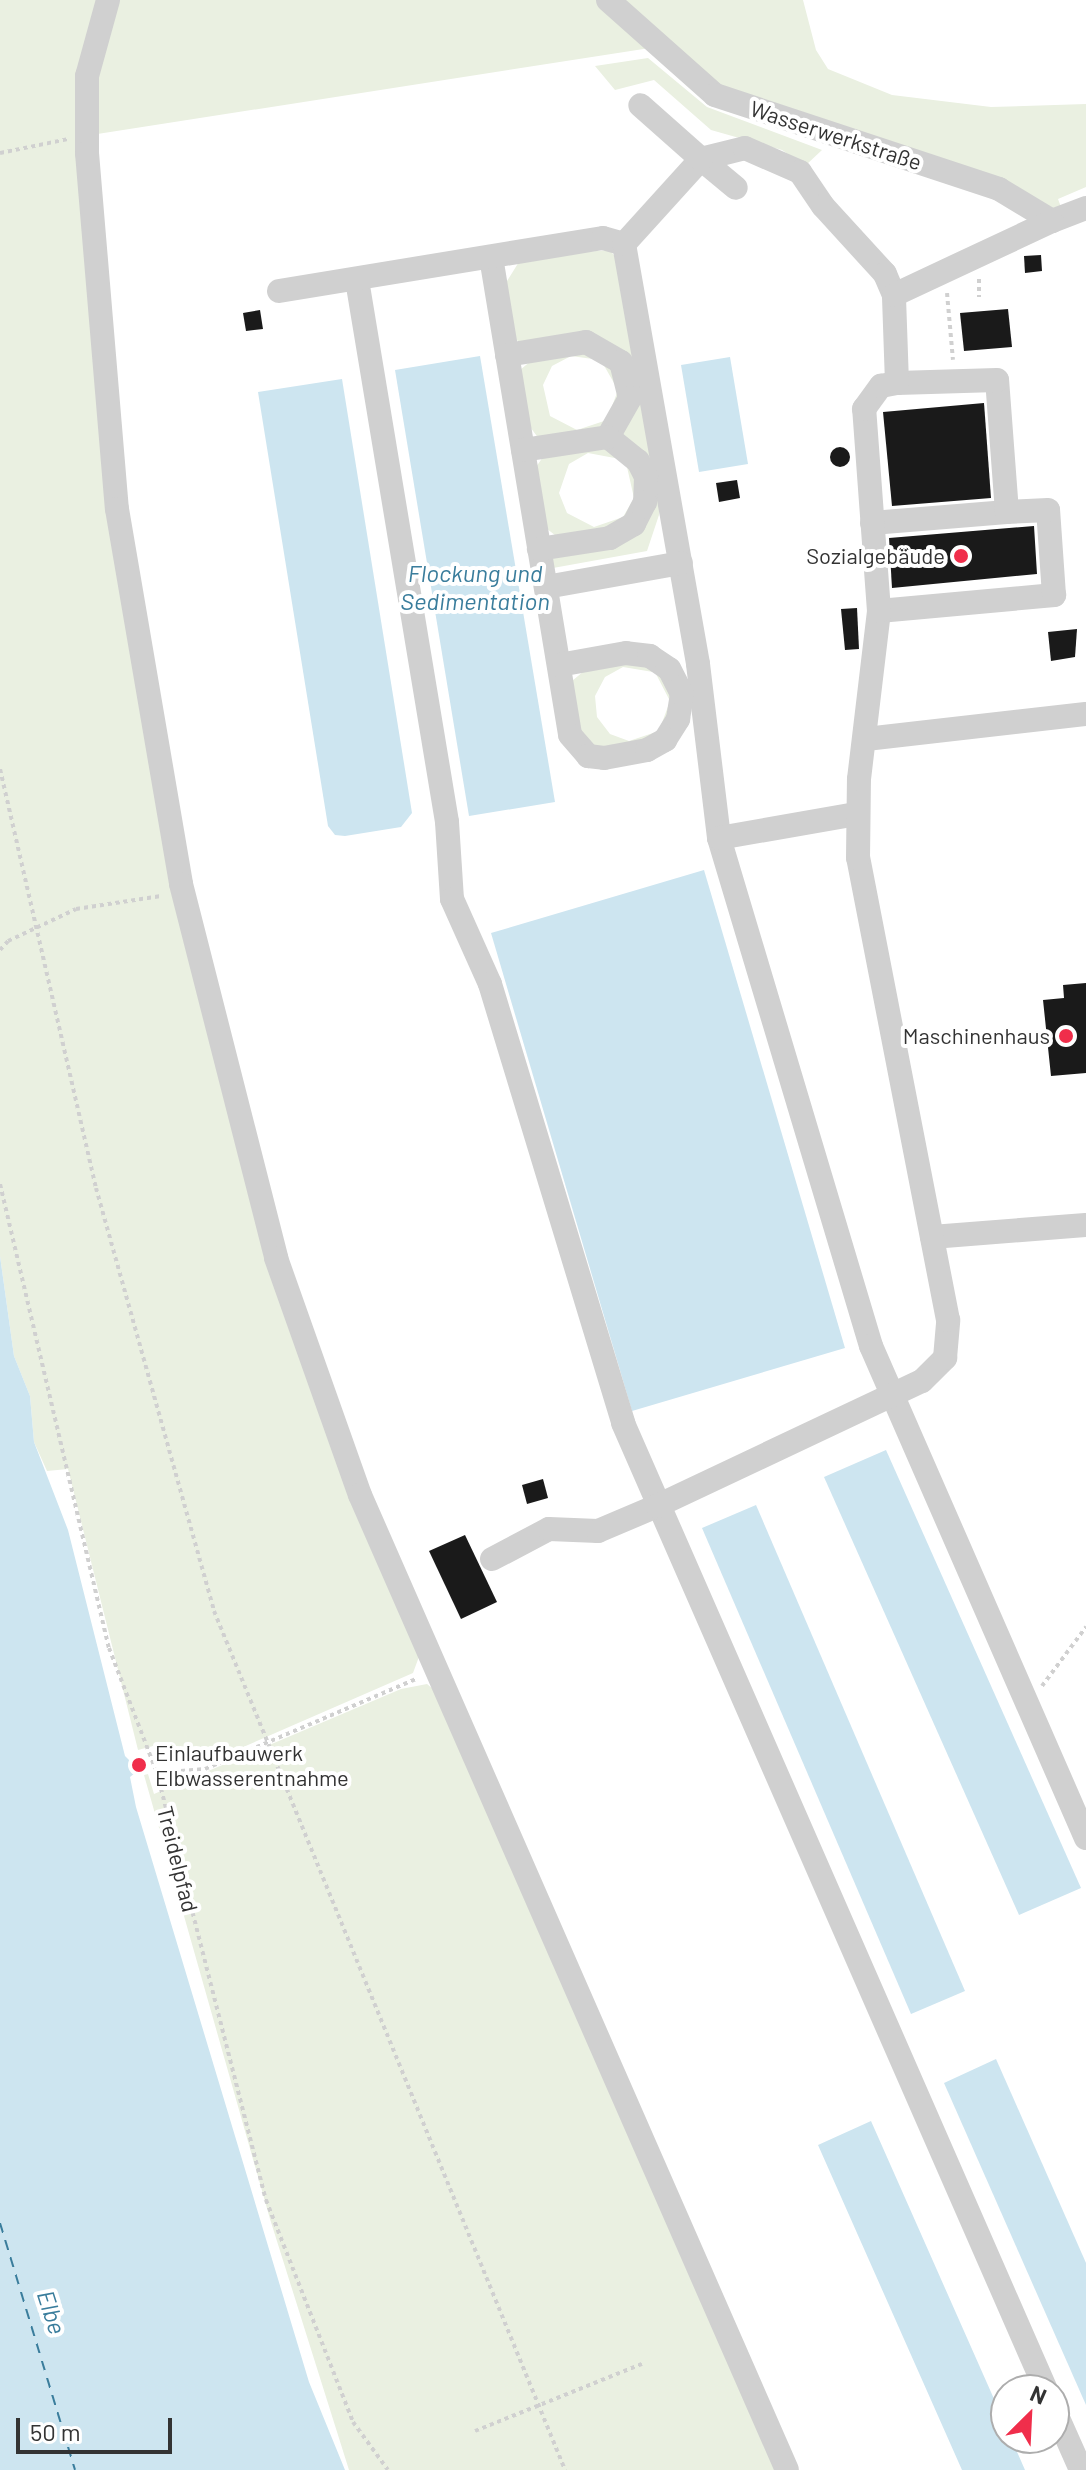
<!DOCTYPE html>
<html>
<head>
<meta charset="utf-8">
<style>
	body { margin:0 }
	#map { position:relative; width:1086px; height:2470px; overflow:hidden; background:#fff; font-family:Barlow,sans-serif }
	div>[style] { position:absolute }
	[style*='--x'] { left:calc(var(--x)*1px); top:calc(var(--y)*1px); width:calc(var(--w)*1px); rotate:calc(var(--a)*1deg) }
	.green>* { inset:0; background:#eaf0e1 }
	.water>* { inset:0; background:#cde5f0 }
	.ferry>* { height:2px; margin-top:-1px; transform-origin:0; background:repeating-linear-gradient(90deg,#3a7d9c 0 10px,transparent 0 18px) }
	.building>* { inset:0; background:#1a1a1a }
	.round { border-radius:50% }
	.path>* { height:4px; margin-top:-2px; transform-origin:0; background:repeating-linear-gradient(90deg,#d0d0d0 0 4px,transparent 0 8px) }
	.minor>* { height:24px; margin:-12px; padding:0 12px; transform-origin:12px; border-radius:12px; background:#d0d0d0 }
	.dots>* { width:22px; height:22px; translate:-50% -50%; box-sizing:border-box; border:4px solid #fff; border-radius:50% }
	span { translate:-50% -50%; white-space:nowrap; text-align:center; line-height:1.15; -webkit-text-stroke:8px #fff; paint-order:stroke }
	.street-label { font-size:22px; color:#333 }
	.poi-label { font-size:22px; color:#333 }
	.right { translate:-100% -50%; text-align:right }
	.left { translate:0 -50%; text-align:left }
	.water-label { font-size:24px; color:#3a7d9c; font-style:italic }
	.north { position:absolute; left:990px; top:2374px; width:80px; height:80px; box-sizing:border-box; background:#fff; border:2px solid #adadad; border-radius:50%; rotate:24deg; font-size:22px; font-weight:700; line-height:32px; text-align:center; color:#333 }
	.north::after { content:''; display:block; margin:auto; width:28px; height:36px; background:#f02e4b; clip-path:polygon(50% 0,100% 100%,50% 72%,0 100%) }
	.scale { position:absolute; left:16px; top:2418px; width:156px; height:36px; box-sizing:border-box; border:4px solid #333; border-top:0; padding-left:10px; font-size:24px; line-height:28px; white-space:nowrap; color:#333; -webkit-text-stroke:6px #fff; paint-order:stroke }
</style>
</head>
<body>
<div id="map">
	<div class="green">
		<div style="clip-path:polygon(0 0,102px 0,83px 76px,113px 508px,270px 1258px,420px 1654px,413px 1673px,209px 1762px,164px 1743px,138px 1750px,68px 1469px,47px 1471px,34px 1442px,30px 1396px,14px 1356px,0 1256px)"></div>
		<div style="clip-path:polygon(113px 0,599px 0,650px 48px,91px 135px,92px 79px)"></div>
		<div style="clip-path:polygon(618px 0,803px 0,816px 50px,828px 69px,892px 95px,991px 107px,1086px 104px,1086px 187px,1058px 199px,1061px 207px,1052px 210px,719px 87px)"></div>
		<div style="clip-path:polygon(648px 58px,707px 107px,822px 150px,805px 166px,782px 150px,711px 130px,654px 80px,615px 90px,595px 66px)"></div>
		<div style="clip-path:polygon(609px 250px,621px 262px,660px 481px,659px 515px,647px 551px,553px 568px,549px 560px,650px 508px,622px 438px,619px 352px,530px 346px,516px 340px,502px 289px,522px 257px)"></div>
		<div style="clip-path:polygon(582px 348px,603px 354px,600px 360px,571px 356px,552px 366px,543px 385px,550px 416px,577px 430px,607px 420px,618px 390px,602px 362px,606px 357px,624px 388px,618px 413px,600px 430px,539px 439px,525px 420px,520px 370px,538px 355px)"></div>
		<div style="clip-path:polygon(599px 445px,620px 459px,588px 453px,569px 464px,559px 493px,567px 513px,594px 527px,623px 517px,634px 498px,627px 467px,632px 462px,640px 499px,617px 527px,556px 536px,546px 528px,536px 467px,543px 457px)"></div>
		<div style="clip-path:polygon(634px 659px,658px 666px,653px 672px,623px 667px,605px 677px,595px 696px,597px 717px,610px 734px,629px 741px,659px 731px,670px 701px,656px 674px,660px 669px,676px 700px,671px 724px,640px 745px,592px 751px,577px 732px,572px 681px,590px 666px)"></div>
		<div style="clip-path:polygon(427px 1684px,439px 1694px,780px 2470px,349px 2470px,270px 2219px,144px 1775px,148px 1774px,154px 1794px,401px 1689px)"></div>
	</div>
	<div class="water">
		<div style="clip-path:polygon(480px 356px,555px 802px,469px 816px,395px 370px)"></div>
		<div style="clip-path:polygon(730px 357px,748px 464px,699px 472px,681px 365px)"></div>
		<div style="clip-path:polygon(342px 379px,412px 813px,401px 827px,345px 836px,335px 835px,328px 826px,258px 392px)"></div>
		<div style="clip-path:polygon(704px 870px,845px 1348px,632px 1411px,491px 933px)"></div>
		<div style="clip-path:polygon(0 1256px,14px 1356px,30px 1396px,34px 1442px,68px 1530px,125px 1756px,133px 1764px,128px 1766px,135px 1773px,130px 1777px,136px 1807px,309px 2382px,345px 2470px,0 2470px)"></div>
		<div style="clip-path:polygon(886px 1450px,1081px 1888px,1019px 1915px,824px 1477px)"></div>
		<div style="clip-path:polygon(756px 1505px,965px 1991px,911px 2014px,702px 1528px)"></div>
		<div style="clip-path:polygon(996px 2059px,1086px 2263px,1086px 2405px,944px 2083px)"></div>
		<div style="clip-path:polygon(871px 2121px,1006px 2426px,1006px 2438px,1011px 2438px,1025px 2470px,962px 2470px,818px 2145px)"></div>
	</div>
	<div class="ferry">
		<div style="--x:0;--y:2223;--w:258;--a:73.1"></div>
	</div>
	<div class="building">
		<div style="clip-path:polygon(1041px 255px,1042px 271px,1025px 273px,1024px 256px)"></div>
		<div style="clip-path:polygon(1008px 309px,1012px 347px,964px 351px,960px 313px)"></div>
		<div style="clip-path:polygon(260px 310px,263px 329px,246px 331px,243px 313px)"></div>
		<div style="clip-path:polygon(984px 403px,991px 498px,892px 506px,883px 412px)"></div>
		<div class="round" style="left:830px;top:447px;width:20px;height:20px"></div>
		<div style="clip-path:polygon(737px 480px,740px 498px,719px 502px,716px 483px)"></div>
		<div style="clip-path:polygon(1034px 526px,1037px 574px,892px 588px,889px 538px)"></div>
		<div style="clip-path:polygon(857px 608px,859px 649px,845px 650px,841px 609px)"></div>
		<div style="clip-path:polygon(1077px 629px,1075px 657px,1051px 661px,1048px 632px)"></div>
		<div style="clip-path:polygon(1086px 983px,1086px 1073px,1051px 1076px,1043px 1000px,1064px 998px,1063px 985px)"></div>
		<div style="clip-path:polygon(543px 1479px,548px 1498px,527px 1504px,522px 1485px)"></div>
		<div style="clip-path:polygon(465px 1535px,497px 1602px,461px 1619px,429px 1551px)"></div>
	</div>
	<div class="path">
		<div style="--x:0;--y:153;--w:69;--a:-11.6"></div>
		<div style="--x:979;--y:279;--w:18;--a:90"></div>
		<div style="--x:947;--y:293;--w:67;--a:84.9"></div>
		<div style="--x:0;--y:769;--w:430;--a:77.1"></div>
		<div style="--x:96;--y:1188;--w:439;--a:74.4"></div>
		<div style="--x:214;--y:1611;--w:928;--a:67.77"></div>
		<div style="--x:0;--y:950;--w:12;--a:-48"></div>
		<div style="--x:8;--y:941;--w:75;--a:-25.2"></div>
		<div style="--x:76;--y:909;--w:86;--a:-8.7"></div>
		<div style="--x:0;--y:1184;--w:477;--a:76.8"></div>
		<div style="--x:109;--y:1648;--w:134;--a:69"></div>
		<div style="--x:157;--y:1773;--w:441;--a:75.7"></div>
		<div style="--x:266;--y:2200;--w:238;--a:68.6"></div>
		<div style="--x:353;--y:2422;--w:59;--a:53.9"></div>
		<div style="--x:1042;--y:1686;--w:74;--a:-53.3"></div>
		<div style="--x:157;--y:1773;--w:48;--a:-4.8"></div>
		<div style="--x:205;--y:1769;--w:229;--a:-23.1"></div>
		<div style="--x:475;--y:2431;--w:180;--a:-21.9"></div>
	</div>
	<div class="minor">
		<div style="--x:108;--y:0;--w:79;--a:105.4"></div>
		<div style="--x:87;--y:76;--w:77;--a:90"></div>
		<div style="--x:87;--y:153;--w:357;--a:85.2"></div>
		<div style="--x:117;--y:509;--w:380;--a:80.3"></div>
		<div style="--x:181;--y:884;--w:386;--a:75.7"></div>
		<div style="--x:276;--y:1258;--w:251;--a:70.5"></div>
		<div style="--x:360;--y:1495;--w:1064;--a:66.35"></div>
		<div style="--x:608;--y:0;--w:143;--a:41.6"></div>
		<div style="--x:715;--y:95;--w:299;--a:18.3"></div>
		<div style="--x:999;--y:189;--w:62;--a:31.1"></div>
		<div style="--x:1052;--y:221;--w:36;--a:-21"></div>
		<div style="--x:701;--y:159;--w:45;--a:-14"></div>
		<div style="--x:745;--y:148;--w:60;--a:23.6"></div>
		<div style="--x:800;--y:172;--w:41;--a:55.9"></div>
		<div style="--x:823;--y:206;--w:92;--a:47.6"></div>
		<div style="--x:885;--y:274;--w:23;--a:67"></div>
		<div style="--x:701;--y:159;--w:45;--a:39.6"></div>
		<div style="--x:624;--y:244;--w:426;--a:80"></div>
		<div style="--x:698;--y:664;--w:175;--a:83.1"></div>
		<div style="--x:719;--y:838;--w:530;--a:73.34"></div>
		<div style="--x:871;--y:1346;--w:537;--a:66.4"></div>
		<div style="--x:491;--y:257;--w:484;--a:80.6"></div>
		<div style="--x:570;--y:735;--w:28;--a:49"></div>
		<div style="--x:588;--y:756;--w:16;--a:7"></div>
		<div style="--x:604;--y:758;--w:44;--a:-10.5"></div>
		<div style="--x:647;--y:750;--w:21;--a:-29"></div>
		<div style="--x:665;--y:740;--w:25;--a:-58"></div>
		<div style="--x:678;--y:719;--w:25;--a:-81"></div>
		<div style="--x:682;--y:694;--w:28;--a:-117"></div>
		<div style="--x:669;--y:669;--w:23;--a:-146"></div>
		<div style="--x:650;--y:656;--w:24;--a:-173"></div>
		<div style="--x:626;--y:653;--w:68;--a:169.8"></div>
		<div style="--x:357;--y:280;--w:549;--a:80.57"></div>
		<div style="--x:447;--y:822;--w:77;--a:86.3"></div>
		<div style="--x:452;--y:899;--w:93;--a:65.9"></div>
		<div style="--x:490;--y:984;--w:459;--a:73.1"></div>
		<div style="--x:623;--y:1423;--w:1055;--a:66.37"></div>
		<div style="--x:279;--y:291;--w:328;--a:-9.3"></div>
		<div style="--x:603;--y:238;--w:22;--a:16"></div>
		<div style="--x:624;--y:244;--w:115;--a:-47.8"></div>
		<div style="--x:701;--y:159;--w:81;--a:-138.5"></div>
		<div style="--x:507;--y:355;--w:80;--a:-9.3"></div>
		<div style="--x:586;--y:342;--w:40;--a:29.7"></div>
		<div style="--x:621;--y:362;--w:37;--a:76"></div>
		<div style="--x:630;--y:398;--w:45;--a:119.4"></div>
		<div style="--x:608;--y:437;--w:38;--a:39"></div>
		<div style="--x:638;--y:461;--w:18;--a:63"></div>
		<div style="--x:646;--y:477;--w:25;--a:92"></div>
		<div style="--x:645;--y:502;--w:25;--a:117"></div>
		<div style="--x:634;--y:524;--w:28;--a:150"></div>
		<div style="--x:610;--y:538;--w:72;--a:171.2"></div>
		<div style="--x:523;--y:450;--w:86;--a:-8.7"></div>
		<div style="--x:872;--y:523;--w:135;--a:-4.7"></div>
		<div style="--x:546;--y:587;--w:137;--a:-10.1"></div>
		<div style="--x:879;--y:611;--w:176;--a:-5.2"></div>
		<div style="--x:1054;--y:595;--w:85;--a:-94"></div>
		<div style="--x:1048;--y:510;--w:41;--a:177.2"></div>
		<div style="--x:1007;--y:512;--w:132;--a:-94.3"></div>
		<div style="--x:997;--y:380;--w:100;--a:178.3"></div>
		<div style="--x:866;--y:739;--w:221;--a:-6.5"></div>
		<div style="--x:719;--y:838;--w:140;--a:-9.9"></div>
		<div style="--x:932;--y:1237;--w:154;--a:-4.5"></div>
		<div style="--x:492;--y:1559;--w:64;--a:-27.8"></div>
		<div style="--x:549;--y:1529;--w:49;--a:2.3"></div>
		<div style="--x:598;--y:1531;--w:64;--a:-23"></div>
		<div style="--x:657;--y:1506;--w:293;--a:-25.3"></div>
		<div style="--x:922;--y:1381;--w:33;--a:-45"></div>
		<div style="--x:945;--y:1358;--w:38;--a:-85"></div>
		<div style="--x:948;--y:1320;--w:471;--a:-101"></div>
		<div style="--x:858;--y:858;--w:79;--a:-89.3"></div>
		<div style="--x:859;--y:779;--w:169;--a:-83.2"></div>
		<div style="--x:879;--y:611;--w:203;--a:-94.2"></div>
		<div style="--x:864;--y:409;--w:29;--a:-54"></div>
		<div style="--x:881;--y:386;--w:16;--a:-11"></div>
		<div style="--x:897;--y:383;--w:88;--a:-92"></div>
		<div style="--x:894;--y:295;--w:174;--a:-25.1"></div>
		<div style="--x:1054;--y:2409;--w:67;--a:66.1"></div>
	</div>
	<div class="dots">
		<div style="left:961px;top:556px;background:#f02e4b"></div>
		<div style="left:1066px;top:1036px;background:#f02e4b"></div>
		<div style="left:139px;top:1765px;background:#f02e4b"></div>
	</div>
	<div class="street-label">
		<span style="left:836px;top:135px;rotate:18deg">Wasserwerkstraße</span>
		<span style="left:178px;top:1859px;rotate:76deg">Treidelpfad</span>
	</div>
	<div class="poi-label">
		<span class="right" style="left:945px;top:556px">Sozialgebäude</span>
		<span class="right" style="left:1050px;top:1036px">Maschinenhaus</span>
		<span class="left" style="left:155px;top:1765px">Einlaufbauwerk<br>Elbwasserentnahme</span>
	</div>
	<div class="water-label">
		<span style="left:475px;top:587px">Flockung und<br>Sedimentation</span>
		<span style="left:52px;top:2312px;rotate:72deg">Elbe</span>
	</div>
	<div class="north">N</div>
	<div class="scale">50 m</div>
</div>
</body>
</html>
